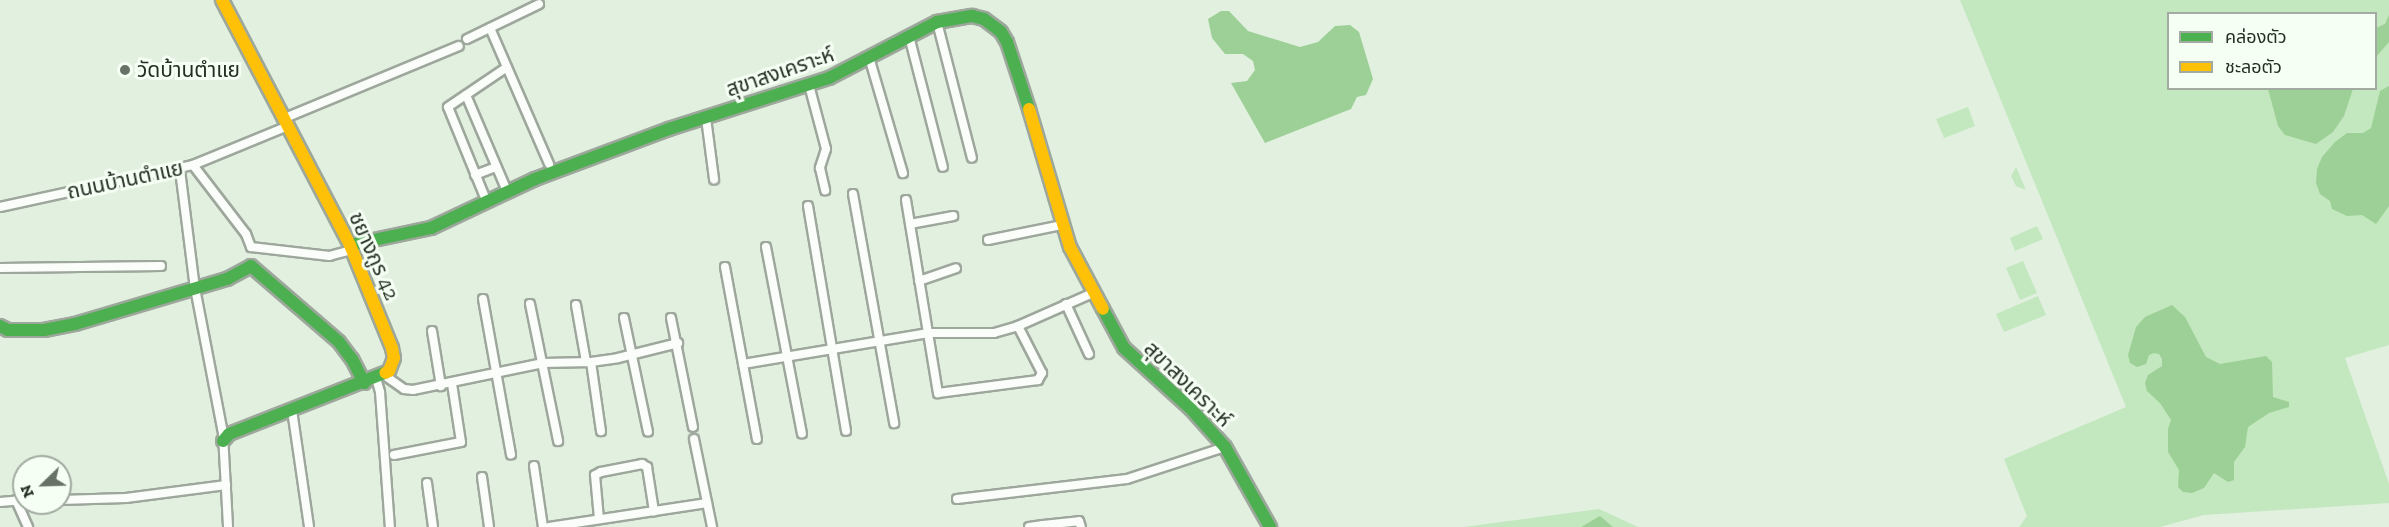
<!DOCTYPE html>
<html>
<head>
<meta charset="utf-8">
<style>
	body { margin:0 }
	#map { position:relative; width:2389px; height:527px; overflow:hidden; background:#e2f0e0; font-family:"Zilla Slab","Noto Sans Thai",serif }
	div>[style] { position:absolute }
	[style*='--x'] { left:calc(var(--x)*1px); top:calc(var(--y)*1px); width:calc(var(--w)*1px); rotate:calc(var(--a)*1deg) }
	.green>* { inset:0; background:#c3e7be }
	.water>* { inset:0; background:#9dd096 }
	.roads { filter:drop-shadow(2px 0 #9da79b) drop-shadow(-2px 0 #9da79b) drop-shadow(0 2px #9da79b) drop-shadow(0 -2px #9da79b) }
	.street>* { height:8px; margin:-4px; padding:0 4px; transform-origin:4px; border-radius:4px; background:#fbfdfa }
	.fast>* { height:12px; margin:-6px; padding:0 6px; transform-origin:6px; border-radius:6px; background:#4caf50 }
	.slow>* { height:12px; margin:-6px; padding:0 6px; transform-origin:6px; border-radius:6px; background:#ffc107 }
	.dots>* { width:16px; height:16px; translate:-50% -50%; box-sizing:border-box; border:3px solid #f5fff3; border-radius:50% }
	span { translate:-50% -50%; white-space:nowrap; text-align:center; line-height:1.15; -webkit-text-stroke:6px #f5fff3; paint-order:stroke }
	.poi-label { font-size:21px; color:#242e23 }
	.left { translate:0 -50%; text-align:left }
	.street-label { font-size:21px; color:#242e23 }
	.legend { position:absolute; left:2167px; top:12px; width:210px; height:78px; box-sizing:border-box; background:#f5fff3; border:2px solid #a1aba0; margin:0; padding:8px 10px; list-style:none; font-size:18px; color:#242e23 }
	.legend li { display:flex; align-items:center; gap:12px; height:30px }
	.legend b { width:30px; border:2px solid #a1aba0 }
	.north { position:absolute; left:12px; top:455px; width:60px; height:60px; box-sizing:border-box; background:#f5fff3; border:2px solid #a1aba0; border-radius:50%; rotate:247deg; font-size:16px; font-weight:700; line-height:24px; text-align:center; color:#242e23 }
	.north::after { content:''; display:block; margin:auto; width:21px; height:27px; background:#667265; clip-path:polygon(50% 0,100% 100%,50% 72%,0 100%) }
</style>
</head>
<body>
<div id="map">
	<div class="green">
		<div style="clip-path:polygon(evenodd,1960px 0,2389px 0,2389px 345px,2345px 358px,2389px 484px,2389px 503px,2204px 515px,2160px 527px,2019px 527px,2027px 516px,2004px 459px,2126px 407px,1960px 0,2168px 14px,2376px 14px,2376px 88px,2168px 88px,2168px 14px)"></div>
		<div style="clip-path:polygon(1968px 107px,1975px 126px,1944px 138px,1936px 119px)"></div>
		<div style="clip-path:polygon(2016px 167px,2026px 190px,2016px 186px,2011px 176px)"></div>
		<div style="clip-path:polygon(2037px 226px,2043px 239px,2015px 251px,2010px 238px)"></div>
		<div style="clip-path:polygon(2023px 261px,2037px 293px,2020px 300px,2006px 268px)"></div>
		<div style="clip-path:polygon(2038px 296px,2046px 315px,2004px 332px,1996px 314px)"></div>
		<div style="clip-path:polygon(1599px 509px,1638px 527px,1464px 527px)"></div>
	</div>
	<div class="water">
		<div style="clip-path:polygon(1221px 11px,1229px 11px,1248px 31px,1300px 47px,1318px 42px,1335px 26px,1350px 25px,1359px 32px,1373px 79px,1366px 95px,1357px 97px,1351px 109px,1265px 143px,1231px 83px,1247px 81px,1255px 70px,1253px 61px,1243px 54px,1225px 54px,1212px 38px,1208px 19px)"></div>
		<div style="clip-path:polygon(2389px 15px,2389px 42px,2376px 57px,2376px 28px,2385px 24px)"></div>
		<div style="clip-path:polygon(2389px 86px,2389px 206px,2376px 224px,2362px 215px,2347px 216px,2332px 209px,2330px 201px,2320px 194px,2316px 183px,2317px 169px,2322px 157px,2335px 142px,2347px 133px,2363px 133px,2371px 128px,2380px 91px)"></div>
		<div style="clip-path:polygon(2268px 89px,2268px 88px,2353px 89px,2344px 116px,2333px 132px,2316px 144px,2285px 135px,2278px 126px)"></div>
		<div style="clip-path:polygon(2172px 305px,2185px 317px,2206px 357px,2220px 364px,2266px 356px,2272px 362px,2273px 397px,2289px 402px,2289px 407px,2269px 413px,2248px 427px,2245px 447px,2234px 462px,2234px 480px,2228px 482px,2214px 473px,2204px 488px,2192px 493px,2183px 492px,2178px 487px,2179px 470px,2168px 452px,2168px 429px,2171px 420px,2160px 403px,2147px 391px,2145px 383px,2148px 375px,2162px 366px,2162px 359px,2159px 354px,2154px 353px,2149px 355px,2146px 364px,2137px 367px,2130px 363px,2128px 355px,2136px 327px,2145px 317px)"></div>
		<div style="clip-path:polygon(1600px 516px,1613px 527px,1581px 527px)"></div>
	</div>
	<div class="roads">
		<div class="street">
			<div style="--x:937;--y:22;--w:140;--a:75.6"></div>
			<div style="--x:490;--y:28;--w:148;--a:66.5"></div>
			<div style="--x:909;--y:36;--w:135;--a:75.5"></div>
			<div style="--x:467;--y:39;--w:80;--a:-25.9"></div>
			<div style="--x:869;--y:57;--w:121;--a:73.7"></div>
			<div style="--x:809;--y:85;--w:66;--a:75.1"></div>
			<div style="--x:826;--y:149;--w:20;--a:108"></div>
			<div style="--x:820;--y:168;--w:23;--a:77"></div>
			<div style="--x:466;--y:95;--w:104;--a:66.9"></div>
			<div style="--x:285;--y:118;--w:188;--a:-22.5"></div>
			<div style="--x:706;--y:118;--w:62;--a:82.5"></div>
			<div style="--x:193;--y:165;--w:103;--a:-22.3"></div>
			<div style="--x:180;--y:170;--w:119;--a:82.8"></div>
			<div style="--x:195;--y:288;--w:149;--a:79.1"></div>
			<div style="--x:223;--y:434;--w:93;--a:86.9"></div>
			<div style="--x:475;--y:175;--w:22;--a:-21"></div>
			<div style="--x:853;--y:194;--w:233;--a:79.8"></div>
			<div style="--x:486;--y:200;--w:100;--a:-112.2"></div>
			<div style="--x:448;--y:107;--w:71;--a:-34.1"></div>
			<div style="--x:906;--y:200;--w:196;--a:80.6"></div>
			<div style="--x:938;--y:393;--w:101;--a:-7.4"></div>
			<div style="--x:1038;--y:380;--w:8;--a:-60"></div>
			<div style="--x:1042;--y:373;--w:53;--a:-117.1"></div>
			<div style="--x:808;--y:206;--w:228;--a:80.4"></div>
			<div style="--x:0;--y:207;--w:198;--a:-12.3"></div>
			<div style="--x:193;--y:165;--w:87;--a:52.5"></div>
			<div style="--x:246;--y:234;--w:14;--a:69"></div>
			<div style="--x:251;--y:247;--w:79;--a:6.6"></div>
			<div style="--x:329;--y:256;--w:24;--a:-15"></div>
			<div style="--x:910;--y:224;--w:44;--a:-10.5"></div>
			<div style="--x:988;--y:240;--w:76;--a:-11.5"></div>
			<div style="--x:766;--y:247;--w:190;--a:79.1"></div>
			<div style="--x:725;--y:267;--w:175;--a:79.5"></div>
			<div style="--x:0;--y:268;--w:161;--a:-0.7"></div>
			<div style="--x:919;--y:281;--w:39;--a:-19"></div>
			<div style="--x:483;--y:299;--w:158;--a:79.8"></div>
			<div style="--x:530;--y:304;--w:140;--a:78.4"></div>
			<div style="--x:1066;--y:304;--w:55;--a:65.3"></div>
			<div style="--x:576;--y:305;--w:58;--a:80"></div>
			<div style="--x:624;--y:318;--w:116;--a:78.1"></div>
			<div style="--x:671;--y:318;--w:111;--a:78.6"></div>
			<div style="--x:432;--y:331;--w:56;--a:80.7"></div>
			<div style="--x:591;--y:362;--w:70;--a:81.8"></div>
			<div style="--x:743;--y:364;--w:188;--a:-9.5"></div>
			<div style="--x:928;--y:333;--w:66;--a:0"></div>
			<div style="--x:994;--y:333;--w:25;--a:-16"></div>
			<div style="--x:1018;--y:326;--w:84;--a:-23.8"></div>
			<div style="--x:384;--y:375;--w:24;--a:35"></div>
			<div style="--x:404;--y:389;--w:9;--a:6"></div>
			<div style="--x:413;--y:390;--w:133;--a:-11.7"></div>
			<div style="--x:543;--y:363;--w:48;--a:-1.2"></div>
			<div style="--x:591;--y:362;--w:27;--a:-8"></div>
			<div style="--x:618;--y:358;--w:62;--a:-14"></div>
			<div style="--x:376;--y:378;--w:15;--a:74"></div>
			<div style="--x:380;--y:392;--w:135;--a:85.8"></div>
			<div style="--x:292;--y:410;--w:118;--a:81.7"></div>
			<div style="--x:694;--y:439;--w:90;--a:78.4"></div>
			<div style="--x:394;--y:455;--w:68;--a:-11"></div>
			<div style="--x:461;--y:442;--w:59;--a:-98.8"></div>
			<div style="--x:534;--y:466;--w:62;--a:81.6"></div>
			<div style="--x:482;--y:477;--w:50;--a:82"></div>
			<div style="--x:427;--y:483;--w:44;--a:82.2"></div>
			<div style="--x:957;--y:499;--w:171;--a:-6.7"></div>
			<div style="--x:1127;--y:479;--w:103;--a:-18.1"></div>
			<div style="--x:16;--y:500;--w:30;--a:66"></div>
			<div style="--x:60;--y:500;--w:66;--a:-1.7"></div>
			<div style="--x:126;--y:498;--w:101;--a:-7.4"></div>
			<div style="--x:0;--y:502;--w:24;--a:-5"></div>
			<div style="--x:599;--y:519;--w:44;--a:-95.2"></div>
			<div style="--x:595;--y:475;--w:7;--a:-27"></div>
			<div style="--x:601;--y:472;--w:42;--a:-11"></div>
			<div style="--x:642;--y:464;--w:6;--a:31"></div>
			<div style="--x:647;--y:467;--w:45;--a:81"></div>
			<div style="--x:549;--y:527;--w:160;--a:-8.6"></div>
			<div style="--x:1029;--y:527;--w:14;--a:-8"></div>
			<div style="--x:1044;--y:527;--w:2;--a:-117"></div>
			<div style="--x:1043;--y:525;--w:36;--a:-6"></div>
			<div style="--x:1079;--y:521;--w:6;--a:72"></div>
		</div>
		<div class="fast">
			<div style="--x:350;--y:245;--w:83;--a:-11.9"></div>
			<div style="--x:431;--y:228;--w:115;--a:-25.2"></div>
			<div style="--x:535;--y:179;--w:143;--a:-20.5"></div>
			<div style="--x:669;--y:129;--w:168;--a:-17.7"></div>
			<div style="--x:829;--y:78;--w:122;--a:-27.4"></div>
			<div style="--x:937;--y:22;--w:36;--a:-10"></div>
			<div style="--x:972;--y:16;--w:12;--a:14"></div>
			<div style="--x:984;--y:19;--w:21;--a:37"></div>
			<div style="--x:1001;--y:32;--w:12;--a:59"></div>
			<div style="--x:1007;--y:42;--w:71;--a:71.8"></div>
			<div style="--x:1103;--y:309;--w:44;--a:61.7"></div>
			<div style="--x:1124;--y:348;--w:91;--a:42.3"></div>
			<div style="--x:1191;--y:409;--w:51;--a:48.2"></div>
			<div style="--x:1225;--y:447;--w:92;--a:60.6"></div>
			<div style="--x:0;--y:326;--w:9;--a:27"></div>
			<div style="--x:8;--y:330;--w:36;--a:0"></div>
			<div style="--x:44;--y:330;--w:32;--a:-11"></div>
			<div style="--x:75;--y:324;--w:159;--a:-16.5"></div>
			<div style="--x:227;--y:279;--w:27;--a:-28"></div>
			<div style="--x:251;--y:266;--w:116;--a:40.8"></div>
			<div style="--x:339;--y:342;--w:21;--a:53"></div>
			<div style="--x:352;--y:359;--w:27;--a:63"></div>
			<div style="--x:223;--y:441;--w:9;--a:-49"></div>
			<div style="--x:229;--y:434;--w:168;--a:-21.4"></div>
		</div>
		<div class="slow">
			<div style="--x:222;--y:0;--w:276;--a:62.4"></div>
			<div style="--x:350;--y:245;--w:111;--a:67.8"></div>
			<div style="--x:392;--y:348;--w:10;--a:79"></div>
			<div style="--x:394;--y:358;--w:14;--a:111"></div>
			<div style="--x:389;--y:371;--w:4;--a:153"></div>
			<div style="--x:1029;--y:109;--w:144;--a:73.5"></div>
			<div style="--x:1070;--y:247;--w:70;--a:62"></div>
		</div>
	</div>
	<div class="dots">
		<div style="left:125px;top:70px;background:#667265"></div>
	</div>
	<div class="poi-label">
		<span class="left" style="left:137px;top:70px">วัดบ้านตำแย</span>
	</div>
	<div class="street-label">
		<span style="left:780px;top:72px;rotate:-19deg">สุขาสงเคราะห์</span>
		<span style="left:125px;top:180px;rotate:-12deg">ถนนบ้านตำแย</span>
		<span style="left:374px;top:256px;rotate:66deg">ชยางกูร 42</span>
		<span style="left:1188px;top:384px;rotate:44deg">สุขาสงเคราะห์</span>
	</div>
	<ul class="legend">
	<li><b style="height:8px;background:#4caf50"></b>คล่องตัว</li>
	<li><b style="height:8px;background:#ffc107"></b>ชะลอตัว</li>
	</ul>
	<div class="north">N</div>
</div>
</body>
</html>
